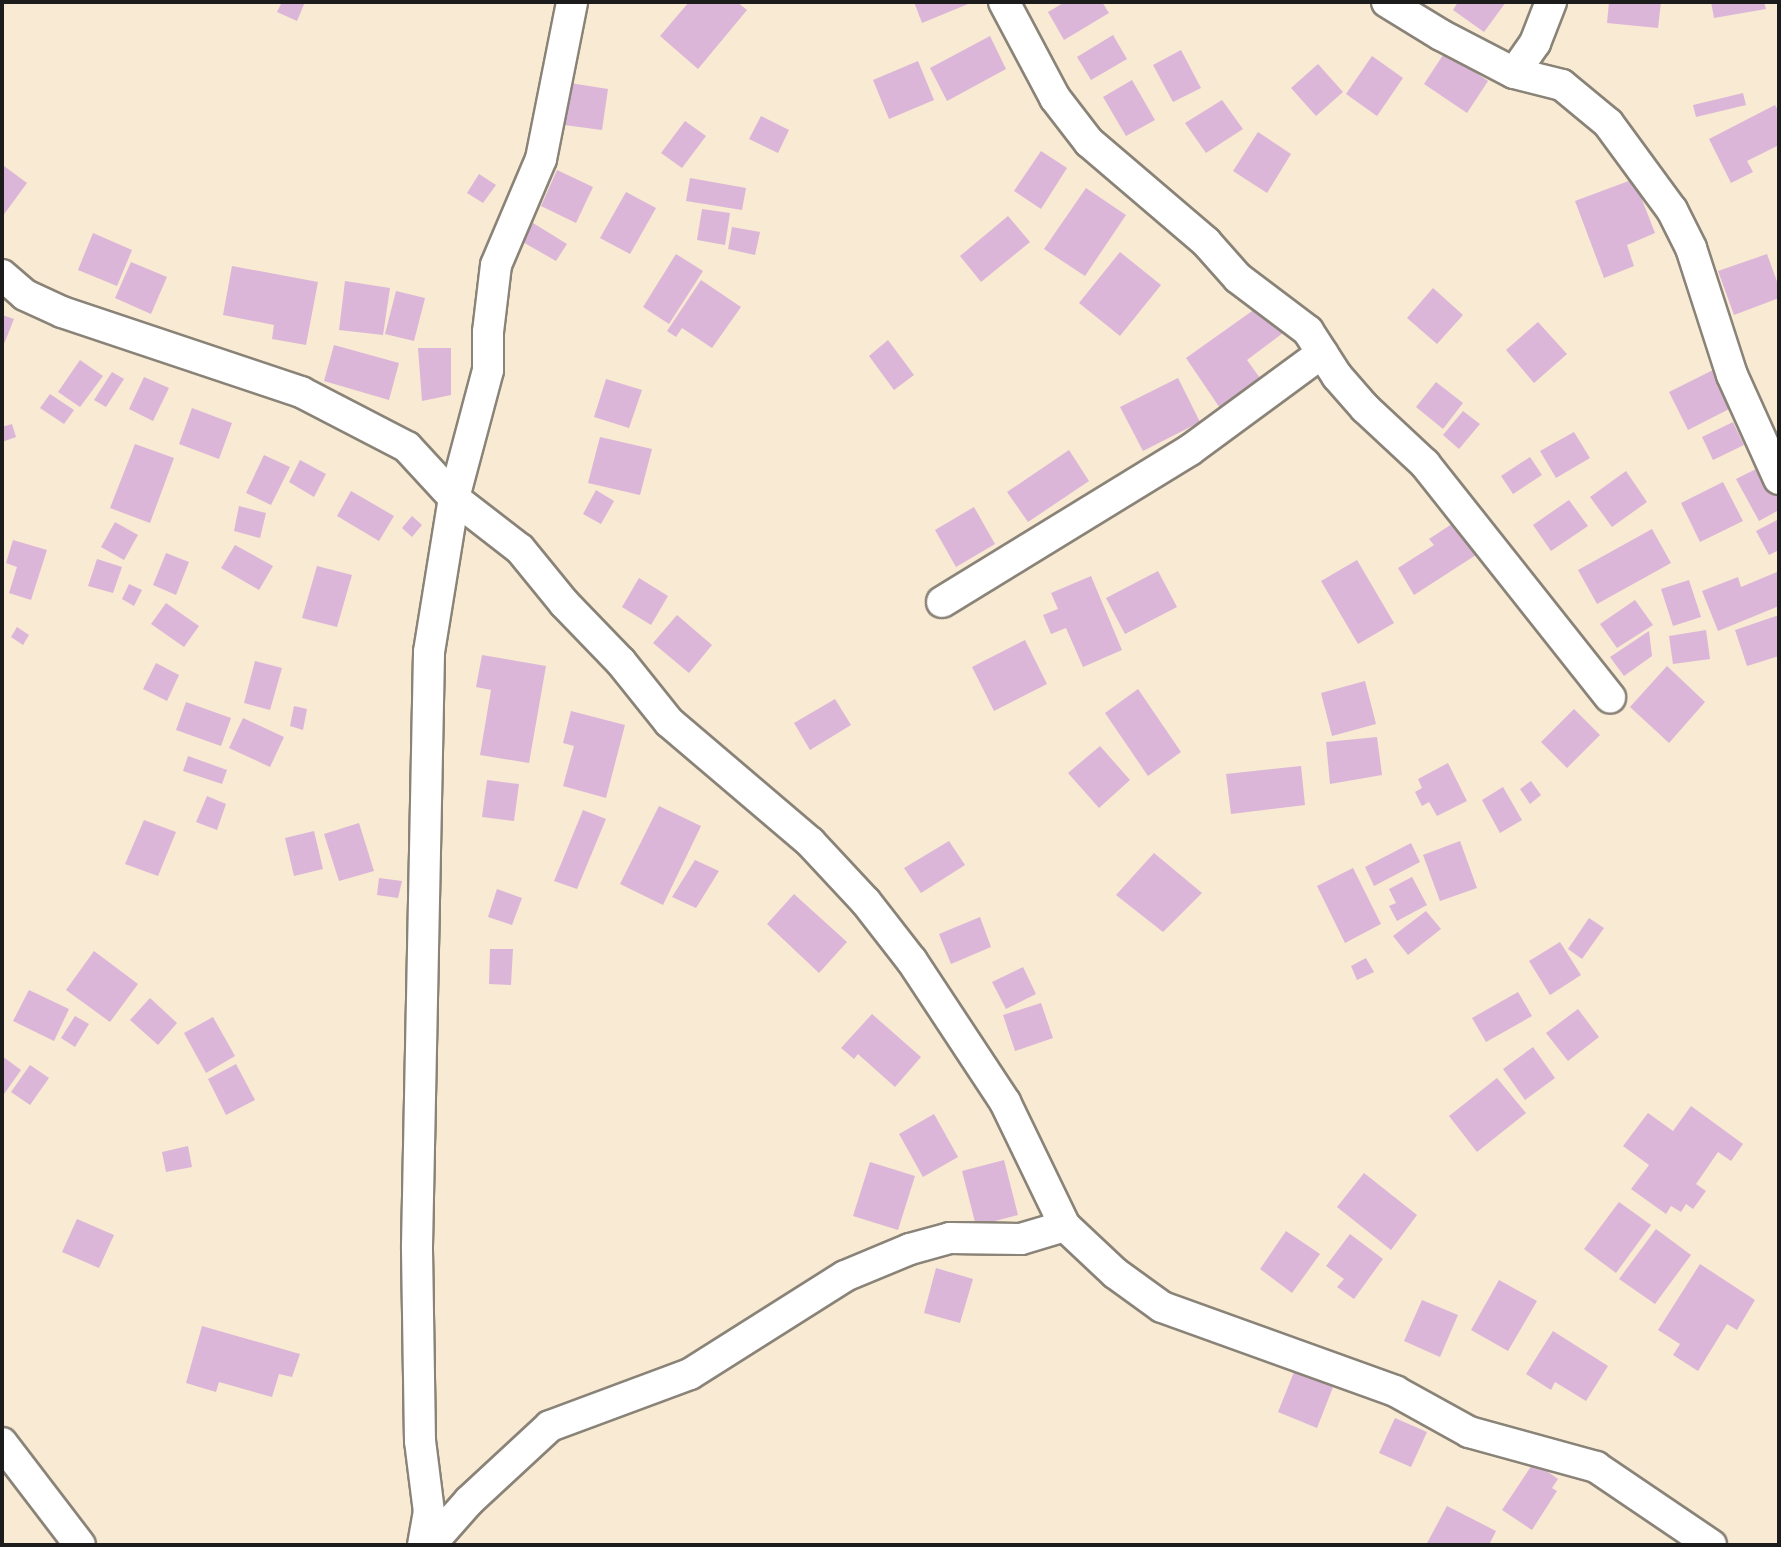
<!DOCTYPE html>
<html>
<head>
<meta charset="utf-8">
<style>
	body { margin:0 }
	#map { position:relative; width:1781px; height:1547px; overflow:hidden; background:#f8ead3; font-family:Vollkorn,serif }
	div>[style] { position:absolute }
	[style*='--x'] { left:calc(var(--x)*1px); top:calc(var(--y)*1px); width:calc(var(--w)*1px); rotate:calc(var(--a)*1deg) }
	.building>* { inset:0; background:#dcb6d8 }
	.roads { filter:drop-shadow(2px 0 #8a8378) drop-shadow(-2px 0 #8a8378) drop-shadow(0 2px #8a8378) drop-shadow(0 -2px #8a8378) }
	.minor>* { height:30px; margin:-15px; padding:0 15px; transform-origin:15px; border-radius:15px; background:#fff }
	span { translate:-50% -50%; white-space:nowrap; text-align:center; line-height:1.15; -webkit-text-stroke:6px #fcf5e5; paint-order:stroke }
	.frame { position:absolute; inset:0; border:4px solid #1c1c1c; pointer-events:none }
</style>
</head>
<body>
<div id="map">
	<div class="building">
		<div style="clip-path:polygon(282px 2px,305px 2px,297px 21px,277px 12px)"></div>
		<div style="clip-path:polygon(689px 2px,737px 2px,747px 10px,698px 69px,660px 36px)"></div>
		<div style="clip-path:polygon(914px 2px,973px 2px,922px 23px)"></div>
		<div style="clip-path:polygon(1065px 2px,1102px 2px,1109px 13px,1064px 40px,1048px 12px)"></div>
		<div style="clip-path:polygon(1458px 2px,1506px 2px,1484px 32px,1453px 10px)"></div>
		<div style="clip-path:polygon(1609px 2px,1661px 2px,1658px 28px,1607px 23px)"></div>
		<div style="clip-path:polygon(1711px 2px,1764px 2px,1766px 9px,1714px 18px)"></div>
		<div style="clip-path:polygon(1113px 35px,1127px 59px,1091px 80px,1077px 57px)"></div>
		<div style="clip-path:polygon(990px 36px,1006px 69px,947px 101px,930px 68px)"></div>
		<div style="clip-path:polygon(1181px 50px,1201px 88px,1173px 102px,1153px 65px)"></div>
		<div style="clip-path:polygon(1445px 52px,1488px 81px,1467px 113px,1424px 84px)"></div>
		<div style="clip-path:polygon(1372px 56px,1403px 78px,1377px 116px,1346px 94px)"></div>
		<div style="clip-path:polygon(918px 61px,934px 100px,889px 119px,873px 80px)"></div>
		<div style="clip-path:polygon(1318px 64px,1343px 92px,1316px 116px,1291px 88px)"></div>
		<div style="clip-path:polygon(1132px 80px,1155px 120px,1126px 136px,1103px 97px)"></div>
		<div style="clip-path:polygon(570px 83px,608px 89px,602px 130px,564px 125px)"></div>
		<div style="clip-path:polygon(1743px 93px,1746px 105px,1696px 117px,1693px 105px)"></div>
		<div style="clip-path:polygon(1222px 100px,1243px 129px,1206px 153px,1185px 123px)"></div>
		<div style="clip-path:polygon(1775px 105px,1779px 112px,1779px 145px,1747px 161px,1753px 172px,1731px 183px,1709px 139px)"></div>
		<div style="clip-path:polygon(761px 116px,789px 130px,778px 153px,749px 139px)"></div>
		<div style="clip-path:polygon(685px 121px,706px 136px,682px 168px,661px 153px)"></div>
		<div style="clip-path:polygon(1258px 132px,1291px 154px,1267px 193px,1233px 171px)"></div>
		<div style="clip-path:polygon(1041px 151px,1067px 168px,1041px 209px,1014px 191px)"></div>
		<div style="clip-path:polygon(4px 166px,27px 183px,2px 217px,2px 168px)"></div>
		<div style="clip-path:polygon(557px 170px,593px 187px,576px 223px,541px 206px)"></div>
		<div style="clip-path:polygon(479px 174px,496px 185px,483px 203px,467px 193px)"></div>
		<div style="clip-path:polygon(690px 178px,746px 188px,742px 210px,686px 201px)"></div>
		<div style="clip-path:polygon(1634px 179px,1655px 233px,1627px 245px,1634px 266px,1604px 278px,1575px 201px)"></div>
		<div style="clip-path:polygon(1086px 188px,1126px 215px,1085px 276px,1044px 249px)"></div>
		<div style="clip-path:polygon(626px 192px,656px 208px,630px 254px,600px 238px)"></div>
		<div style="clip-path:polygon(702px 209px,730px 213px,725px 245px,697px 240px)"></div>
		<div style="clip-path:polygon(1008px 216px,1030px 242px,981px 282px,960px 256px)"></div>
		<div style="clip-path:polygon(533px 223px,567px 244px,556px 261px,521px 241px)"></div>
		<div style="clip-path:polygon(732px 227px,760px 232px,755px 255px,728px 249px)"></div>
		<div style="clip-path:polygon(93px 233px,132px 250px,117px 286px,78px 270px)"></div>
		<div style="clip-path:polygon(1120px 252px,1161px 285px,1120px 336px,1079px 303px)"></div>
		<div style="clip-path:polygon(676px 254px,703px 271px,669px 324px,643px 307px)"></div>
		<div style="clip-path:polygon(1767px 254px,1779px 287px,1779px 298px,1734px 315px,1718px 271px)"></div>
		<div style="clip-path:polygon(131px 262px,167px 277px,151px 314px,115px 298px)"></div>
		<div style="clip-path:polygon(232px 266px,318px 282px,306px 345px,272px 339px,274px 325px,223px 315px)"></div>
		<div style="clip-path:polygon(701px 280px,741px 307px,712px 348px,682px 328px,676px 337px,667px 331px)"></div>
		<div style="clip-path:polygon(345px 281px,390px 288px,383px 335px,339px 330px)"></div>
		<div style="clip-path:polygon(1433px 288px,1463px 315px,1437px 344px,1407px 318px)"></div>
		<div style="clip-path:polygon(396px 291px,425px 298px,414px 341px,385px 334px)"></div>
		<div style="clip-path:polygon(1262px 304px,1283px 333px,1247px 360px,1265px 385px,1224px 414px,1186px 358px)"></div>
		<div style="clip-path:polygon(2px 315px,14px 319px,2px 349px)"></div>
		<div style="clip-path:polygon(1538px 322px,1567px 354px,1534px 383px,1506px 350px)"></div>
		<div style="clip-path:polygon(888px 340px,914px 375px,894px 390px,869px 356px)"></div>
		<div style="clip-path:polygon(334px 345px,399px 363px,389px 400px,324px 381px)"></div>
		<div style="clip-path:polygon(418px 348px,451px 348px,451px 395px,422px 401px)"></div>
		<div style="clip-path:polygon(80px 360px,103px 376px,80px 407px,58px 392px)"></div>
		<div style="clip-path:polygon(1717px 368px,1735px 406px,1688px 430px,1669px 392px)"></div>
		<div style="clip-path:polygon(112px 372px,124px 379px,106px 407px,94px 400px)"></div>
		<div style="clip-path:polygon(144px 377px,169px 388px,153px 421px,129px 409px)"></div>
		<div style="clip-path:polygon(1178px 378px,1200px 422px,1143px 451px,1120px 407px)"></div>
		<div style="clip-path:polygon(606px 379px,642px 390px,629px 428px,594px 417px)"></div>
		<div style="clip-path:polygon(1436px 382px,1463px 403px,1443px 429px,1416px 407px)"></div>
		<div style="clip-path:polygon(50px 394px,74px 410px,64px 424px,40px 408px)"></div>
		<div style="clip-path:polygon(192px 408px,232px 423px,219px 459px,179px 444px)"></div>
		<div style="clip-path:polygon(1463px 411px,1480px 424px,1459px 449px,1443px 435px)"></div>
		<div style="clip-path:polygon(1733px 422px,1744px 445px,1713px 460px,1702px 437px)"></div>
		<div style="clip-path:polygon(12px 424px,16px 437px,2px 442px,2px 427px)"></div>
		<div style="clip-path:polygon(1574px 432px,1590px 458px,1556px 478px,1540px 451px)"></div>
		<div style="clip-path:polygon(600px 437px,652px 449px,640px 495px,588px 483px)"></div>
		<div style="clip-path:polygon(135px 444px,174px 458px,150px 523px,110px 508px)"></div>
		<div style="clip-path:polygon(1069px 450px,1089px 481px,1028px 522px,1007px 492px)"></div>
		<div style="clip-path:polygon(264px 455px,290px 467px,271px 505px,246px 493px)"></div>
		<div style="clip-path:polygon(1530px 457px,1542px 475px,1513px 494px,1501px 476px)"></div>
		<div style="clip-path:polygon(300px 460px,326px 474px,314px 497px,289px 482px)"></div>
		<div style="clip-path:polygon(1762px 466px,1779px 497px,1779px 510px,1759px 521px,1736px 479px)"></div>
		<div style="clip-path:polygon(1626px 471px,1647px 502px,1612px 527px,1590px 497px)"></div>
		<div style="clip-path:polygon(1723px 482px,1743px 521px,1700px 542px,1681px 503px)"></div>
		<div style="clip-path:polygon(596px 490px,614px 501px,601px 524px,583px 514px)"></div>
		<div style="clip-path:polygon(351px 491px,394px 516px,379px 541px,337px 516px)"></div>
		<div style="clip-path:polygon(1569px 500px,1588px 526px,1551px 551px,1533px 525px)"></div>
		<div style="clip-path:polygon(239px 506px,266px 513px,260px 538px,234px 531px)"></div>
		<div style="clip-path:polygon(974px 507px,995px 544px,956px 567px,935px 530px)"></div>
		<div style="clip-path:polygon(412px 516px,422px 525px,412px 537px,402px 528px)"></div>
		<div style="clip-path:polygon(1779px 519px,1779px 550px,1769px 555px,1756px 531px)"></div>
		<div style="clip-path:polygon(1458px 520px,1479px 553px,1414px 595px,1398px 568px,1434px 545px,1429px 539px)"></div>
		<div style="clip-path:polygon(115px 522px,138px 535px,124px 560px,101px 547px)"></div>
		<div style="clip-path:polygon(1652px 529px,1671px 563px,1597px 604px,1578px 570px)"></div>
		<div style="clip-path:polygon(13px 540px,47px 550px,31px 600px,9px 593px,17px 567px,6px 563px)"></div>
		<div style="clip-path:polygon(235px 545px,273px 566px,259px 590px,221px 568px)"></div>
		<div style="clip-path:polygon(166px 553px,189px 562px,176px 595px,153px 585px)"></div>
		<div style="clip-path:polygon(97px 559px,122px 567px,113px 593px,88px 586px)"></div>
		<div style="clip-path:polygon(1357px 560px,1394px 623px,1358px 644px,1321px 581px)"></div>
		<div style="clip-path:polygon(317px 566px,352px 575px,337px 627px,302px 618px)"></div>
		<div style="clip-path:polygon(1158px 571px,1177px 607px,1125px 634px,1106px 598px)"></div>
		<div style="clip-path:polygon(1777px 572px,1779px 606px,1718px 631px,1702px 591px,1738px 577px,1741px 587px)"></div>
		<div style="clip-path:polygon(1091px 576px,1122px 650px,1083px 667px,1066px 628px,1051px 634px,1043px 615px,1058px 609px,1051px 593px)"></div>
		<div style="clip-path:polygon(639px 578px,668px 596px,651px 625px,622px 607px)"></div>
		<div style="clip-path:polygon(1689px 580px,1701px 617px,1673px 626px,1661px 589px)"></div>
		<div style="clip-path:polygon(129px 584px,142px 590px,134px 606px,122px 599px)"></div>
		<div style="clip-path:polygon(1635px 600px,1653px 625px,1617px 648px,1600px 624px)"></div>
		<div style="clip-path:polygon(166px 603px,199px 626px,184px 647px,151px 624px)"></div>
		<div style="clip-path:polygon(677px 615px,712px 645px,689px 673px,653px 643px)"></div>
		<div style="clip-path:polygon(1779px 615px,1779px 656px,1747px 666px,1735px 630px)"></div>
		<div style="clip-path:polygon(17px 627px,29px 635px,23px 645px,11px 637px)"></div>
		<div style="clip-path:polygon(1706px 630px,1710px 659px,1673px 664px,1669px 636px)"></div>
		<div style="clip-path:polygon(1649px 631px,1652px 656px,1624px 676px,1610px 657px)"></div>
		<div style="clip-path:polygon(1025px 640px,1047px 684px,994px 711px,972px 667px)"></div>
		<div style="clip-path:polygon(482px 655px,546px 666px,529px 763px,480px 755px,491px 690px,476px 687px)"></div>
		<div style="clip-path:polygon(255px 661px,282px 668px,270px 710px,244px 703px)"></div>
		<div style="clip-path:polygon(156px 663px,179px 675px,167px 701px,143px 689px)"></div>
		<div style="clip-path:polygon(1667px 666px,1705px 702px,1669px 743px,1630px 707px)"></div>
		<div style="clip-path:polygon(1365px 681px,1376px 724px,1332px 736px,1321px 693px)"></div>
		<div style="clip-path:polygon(1138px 689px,1181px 752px,1148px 776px,1105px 713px)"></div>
		<div style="clip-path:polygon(835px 699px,851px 725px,810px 750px,794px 723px)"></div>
		<div style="clip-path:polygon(186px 702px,231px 718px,221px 746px,176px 730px)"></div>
		<div style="clip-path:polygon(294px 706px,307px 709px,303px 730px,290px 726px)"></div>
		<div style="clip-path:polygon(1574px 709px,1600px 735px,1567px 768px,1541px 742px)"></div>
		<div style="clip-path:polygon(571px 711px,625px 725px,606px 798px,563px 786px,574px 746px,563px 743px)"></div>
		<div style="clip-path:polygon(243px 718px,284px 737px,270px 767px,229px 748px)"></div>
		<div style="clip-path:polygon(1377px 737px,1382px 775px,1330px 784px,1326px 742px)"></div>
		<div style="clip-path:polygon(1100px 746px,1130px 780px,1099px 808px,1068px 773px)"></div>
		<div style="clip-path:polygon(188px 756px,227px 770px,222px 784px,183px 771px)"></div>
		<div style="clip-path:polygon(1448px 763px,1467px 801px,1437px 816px,1429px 802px,1422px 806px,1415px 792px,1422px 788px,1418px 779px)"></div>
		<div style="clip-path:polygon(1301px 766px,1305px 805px,1231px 814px,1226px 774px)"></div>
		<div style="clip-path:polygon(487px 780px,519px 784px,514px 821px,482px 817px)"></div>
		<div style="clip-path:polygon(1531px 781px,1541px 795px,1530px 804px,1520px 789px)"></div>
		<div style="clip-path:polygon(1503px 787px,1522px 820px,1500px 833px,1482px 800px)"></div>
		<div style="clip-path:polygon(207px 796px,226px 804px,217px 830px,196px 822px)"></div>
		<div style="clip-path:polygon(659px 806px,701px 826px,663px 905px,620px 884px)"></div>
		<div style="clip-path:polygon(583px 810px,606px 819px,577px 889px,554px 881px)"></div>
		<div style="clip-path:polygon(144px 820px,176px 832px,158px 876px,125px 864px)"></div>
		<div style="clip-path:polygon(359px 823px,374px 871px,339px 881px,324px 834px)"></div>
		<div style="clip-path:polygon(314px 831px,323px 869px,294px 876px,285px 838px)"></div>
		<div style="clip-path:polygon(949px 841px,965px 865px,921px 893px,904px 868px)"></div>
		<div style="clip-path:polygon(1460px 841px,1477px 888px,1440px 901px,1423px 855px)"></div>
		<div style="clip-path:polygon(1411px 843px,1420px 862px,1374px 886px,1365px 867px)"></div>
		<div style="clip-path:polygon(1154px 853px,1202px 893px,1163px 932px,1116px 895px)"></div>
		<div style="clip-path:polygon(695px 860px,719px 871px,696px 908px,672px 897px)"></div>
		<div style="clip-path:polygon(1353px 868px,1381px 924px,1345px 943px,1317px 886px)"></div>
		<div style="clip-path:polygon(1412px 877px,1427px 905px,1397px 921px,1389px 906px,1396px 903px,1389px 889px)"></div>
		<div style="clip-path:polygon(379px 878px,402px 881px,398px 898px,377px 895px)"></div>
		<div style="clip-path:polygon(497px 889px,522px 898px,512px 925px,488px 917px)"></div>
		<div style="clip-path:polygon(794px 894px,847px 942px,819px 973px,767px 924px)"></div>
		<div style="clip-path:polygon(1426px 911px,1441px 929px,1408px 955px,1393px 936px)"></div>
		<div style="clip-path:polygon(980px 917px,991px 947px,951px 964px,939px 934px)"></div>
		<div style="clip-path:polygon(1589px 918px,1604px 928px,1582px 959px,1568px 949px)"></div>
		<div style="clip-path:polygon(1560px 942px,1581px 975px,1550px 995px,1529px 961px)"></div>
		<div style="clip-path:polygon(490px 949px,513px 949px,511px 985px,489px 984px)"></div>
		<div style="clip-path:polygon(94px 951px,138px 984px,110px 1022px,66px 990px)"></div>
		<div style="clip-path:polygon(1366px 958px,1374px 972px,1357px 980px,1351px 966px)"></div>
		<div style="clip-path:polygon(1023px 967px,1036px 994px,1006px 1009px,992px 982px)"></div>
		<div style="clip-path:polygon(29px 990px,69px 1009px,54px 1041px,13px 1021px)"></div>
		<div style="clip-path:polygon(1518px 992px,1532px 1016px,1486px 1042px,1472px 1018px)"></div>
		<div style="clip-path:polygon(150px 998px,177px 1023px,158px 1045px,130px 1020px)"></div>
		<div style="clip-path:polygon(1041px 1003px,1053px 1038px,1015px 1051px,1003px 1015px)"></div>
		<div style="clip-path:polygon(1578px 1009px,1599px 1037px,1568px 1061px,1546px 1033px)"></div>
		<div style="clip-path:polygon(872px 1014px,921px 1057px,895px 1087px,858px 1054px,854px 1059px,841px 1048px)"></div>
		<div style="clip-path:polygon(75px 1016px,89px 1024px,75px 1047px,61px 1038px)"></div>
		<div style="clip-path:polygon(213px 1017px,235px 1056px,206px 1073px,184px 1033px)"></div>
		<div style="clip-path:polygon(1533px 1047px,1555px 1078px,1525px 1100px,1503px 1069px)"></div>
		<div style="clip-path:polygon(2px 1056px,21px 1070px,2px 1097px)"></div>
		<div style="clip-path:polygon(236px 1064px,255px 1100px,226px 1115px,208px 1079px)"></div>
		<div style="clip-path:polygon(30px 1065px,49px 1078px,30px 1105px,11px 1092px)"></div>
		<div style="clip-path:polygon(1497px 1078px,1526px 1113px,1477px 1152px,1449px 1116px)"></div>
		<div style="clip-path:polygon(1691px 1106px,1743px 1144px,1731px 1161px,1718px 1152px,1696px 1184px,1706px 1191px,1693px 1209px,1686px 1204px,1681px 1212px,1671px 1206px,1666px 1214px,1631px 1189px,1649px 1165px,1623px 1146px,1648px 1113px,1673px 1131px)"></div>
		<div style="clip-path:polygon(934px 1114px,958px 1157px,923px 1177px,899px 1134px)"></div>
		<div style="clip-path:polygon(188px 1146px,192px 1167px,166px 1172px,162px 1152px)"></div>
		<div style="clip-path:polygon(1004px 1160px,1018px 1215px,976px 1226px,962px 1171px)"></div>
		<div style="clip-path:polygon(870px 1162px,915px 1176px,898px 1230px,853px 1216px)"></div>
		<div style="clip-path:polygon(1364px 1173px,1417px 1215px,1391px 1250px,1337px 1207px)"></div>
		<div style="clip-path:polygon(1619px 1202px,1651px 1225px,1616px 1273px,1584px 1249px)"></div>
		<div style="clip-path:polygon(77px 1219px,114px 1235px,99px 1268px,62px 1252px)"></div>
		<div style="clip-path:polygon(1656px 1229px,1691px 1255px,1655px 1304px,1619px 1279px)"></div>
		<div style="clip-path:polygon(1286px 1231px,1320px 1254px,1292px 1293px,1260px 1269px)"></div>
		<div style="clip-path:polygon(1350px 1234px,1383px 1259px,1354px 1299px,1337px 1287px,1344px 1279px,1326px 1266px)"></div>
		<div style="clip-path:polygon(1700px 1264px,1755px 1300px,1737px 1330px,1727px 1324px,1698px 1371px,1673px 1355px,1680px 1344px,1658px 1330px)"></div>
		<div style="clip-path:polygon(936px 1268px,973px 1279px,960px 1323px,924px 1313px)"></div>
		<div style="clip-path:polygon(1499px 1280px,1537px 1301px,1508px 1351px,1471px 1330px)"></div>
		<div style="clip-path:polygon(1422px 1300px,1458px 1315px,1440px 1357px,1404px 1341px)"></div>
		<div style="clip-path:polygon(202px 1326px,300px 1354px,292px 1377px,279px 1374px,272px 1397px,219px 1382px,216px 1392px,186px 1383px)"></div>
		<div style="clip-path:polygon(1553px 1331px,1608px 1366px,1586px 1401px,1555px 1382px,1551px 1390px,1526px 1374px)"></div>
		<div style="clip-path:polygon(1296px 1367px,1335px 1382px,1317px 1428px,1278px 1412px)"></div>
		<div style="clip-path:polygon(1395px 1418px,1427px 1432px,1411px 1467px,1379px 1453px)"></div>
		<div style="clip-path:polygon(1534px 1462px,1558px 1479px,1552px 1488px,1557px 1491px,1532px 1530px,1502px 1510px)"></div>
		<div style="clip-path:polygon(1447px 1506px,1496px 1531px,1489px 1545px,1426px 1545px)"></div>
	</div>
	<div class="roads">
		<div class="minor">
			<div style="--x:1004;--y:2;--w:109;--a:62"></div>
			<div style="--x:1055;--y:98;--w:56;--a:52.3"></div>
			<div style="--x:1089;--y:142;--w:154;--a:40.5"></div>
			<div style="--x:1206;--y:242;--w:48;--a:48.4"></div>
			<div style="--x:1238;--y:278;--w:88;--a:37.1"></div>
			<div style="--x:1308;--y:331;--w:54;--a:57.2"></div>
			<div style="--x:1337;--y:376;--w:43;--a:48.8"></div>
			<div style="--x:1365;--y:408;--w:82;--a:43"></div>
			<div style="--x:1425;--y:464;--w:298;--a:51.6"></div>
			<div style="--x:1387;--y:2;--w:63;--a:31.4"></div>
			<div style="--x:1441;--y:35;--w:82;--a:27.5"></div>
			<div style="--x:1514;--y:73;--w:49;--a:14"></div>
			<div style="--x:1562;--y:85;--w:60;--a:39.6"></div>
			<div style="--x:1608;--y:123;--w:108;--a:53.7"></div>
			<div style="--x:1672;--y:210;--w:42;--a:63.4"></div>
			<div style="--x:1691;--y:248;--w:133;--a:72.1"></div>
			<div style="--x:1732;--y:375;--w:114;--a:65.7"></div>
			<div style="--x:1514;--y:73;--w:37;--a:-55"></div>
			<div style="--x:1535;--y:43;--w:44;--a:-68.7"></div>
			<div style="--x:2;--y:275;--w:30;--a:41"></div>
			<div style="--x:25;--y:295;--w:41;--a:24.7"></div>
			<div style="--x:62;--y:312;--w:252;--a:18.5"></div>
			<div style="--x:301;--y:392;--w:119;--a:27.4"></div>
			<div style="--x:407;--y:447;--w:69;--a:47.3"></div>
			<div style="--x:454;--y:498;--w:83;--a:37.7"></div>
			<div style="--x:520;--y:549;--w:70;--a:50.8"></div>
			<div style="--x:564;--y:603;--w:82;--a:46"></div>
			<div style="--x:621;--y:662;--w:77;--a:51.3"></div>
			<div style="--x:669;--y:722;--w:185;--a:40.4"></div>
			<div style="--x:810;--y:842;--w:82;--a:47"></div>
			<div style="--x:866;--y:902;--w:75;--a:52.1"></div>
			<div style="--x:912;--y:961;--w:169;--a:56.6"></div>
			<div style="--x:1005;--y:1102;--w:138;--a:64.2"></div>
			<div style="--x:1065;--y:1226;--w:69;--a:43.2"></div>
			<div style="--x:1115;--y:1273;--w:58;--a:35.9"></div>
			<div style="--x:1162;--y:1307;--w:248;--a:19.8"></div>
			<div style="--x:1395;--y:1391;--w:85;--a:29"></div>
			<div style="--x:1469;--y:1432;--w:132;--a:15.4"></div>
			<div style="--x:1596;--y:1467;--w:139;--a:34.1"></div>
			<div style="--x:942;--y:602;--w:291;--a:-31.5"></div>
			<div style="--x:1190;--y:450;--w:164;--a:-36.3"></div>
			<div style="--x:2;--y:1443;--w:128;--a:52.6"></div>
			<div style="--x:423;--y:1545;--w:34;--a:-80"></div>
			<div style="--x:429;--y:1512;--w:72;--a:-97.2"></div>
			<div style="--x:420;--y:1441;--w:195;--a:-90.9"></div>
			<div style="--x:417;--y:1246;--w:594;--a:-88.84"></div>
			<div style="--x:429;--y:652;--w:156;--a:-80.8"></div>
			<div style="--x:454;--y:498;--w:132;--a:-75.1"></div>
			<div style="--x:488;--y:370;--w:38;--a:-90"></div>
			<div style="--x:488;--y:332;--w:67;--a:-83.2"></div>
			<div style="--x:496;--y:265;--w:115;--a:-67"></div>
			<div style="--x:541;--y:159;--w:160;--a:-78.8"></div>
			<div style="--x:430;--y:1545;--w:59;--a:-48.4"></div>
			<div style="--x:469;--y:1501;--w:110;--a:-42.8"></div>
			<div style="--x:550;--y:1426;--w:149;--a:-20.4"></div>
			<div style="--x:690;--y:1374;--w:183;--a:-32.3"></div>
			<div style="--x:845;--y:1276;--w:70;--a:-22.6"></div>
			<div style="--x:910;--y:1249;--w:41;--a:-15.4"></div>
			<div style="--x:950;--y:1238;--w:71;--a:0.8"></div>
			<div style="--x:1021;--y:1239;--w:46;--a:-16.5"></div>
		</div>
	</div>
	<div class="frame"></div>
</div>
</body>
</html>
